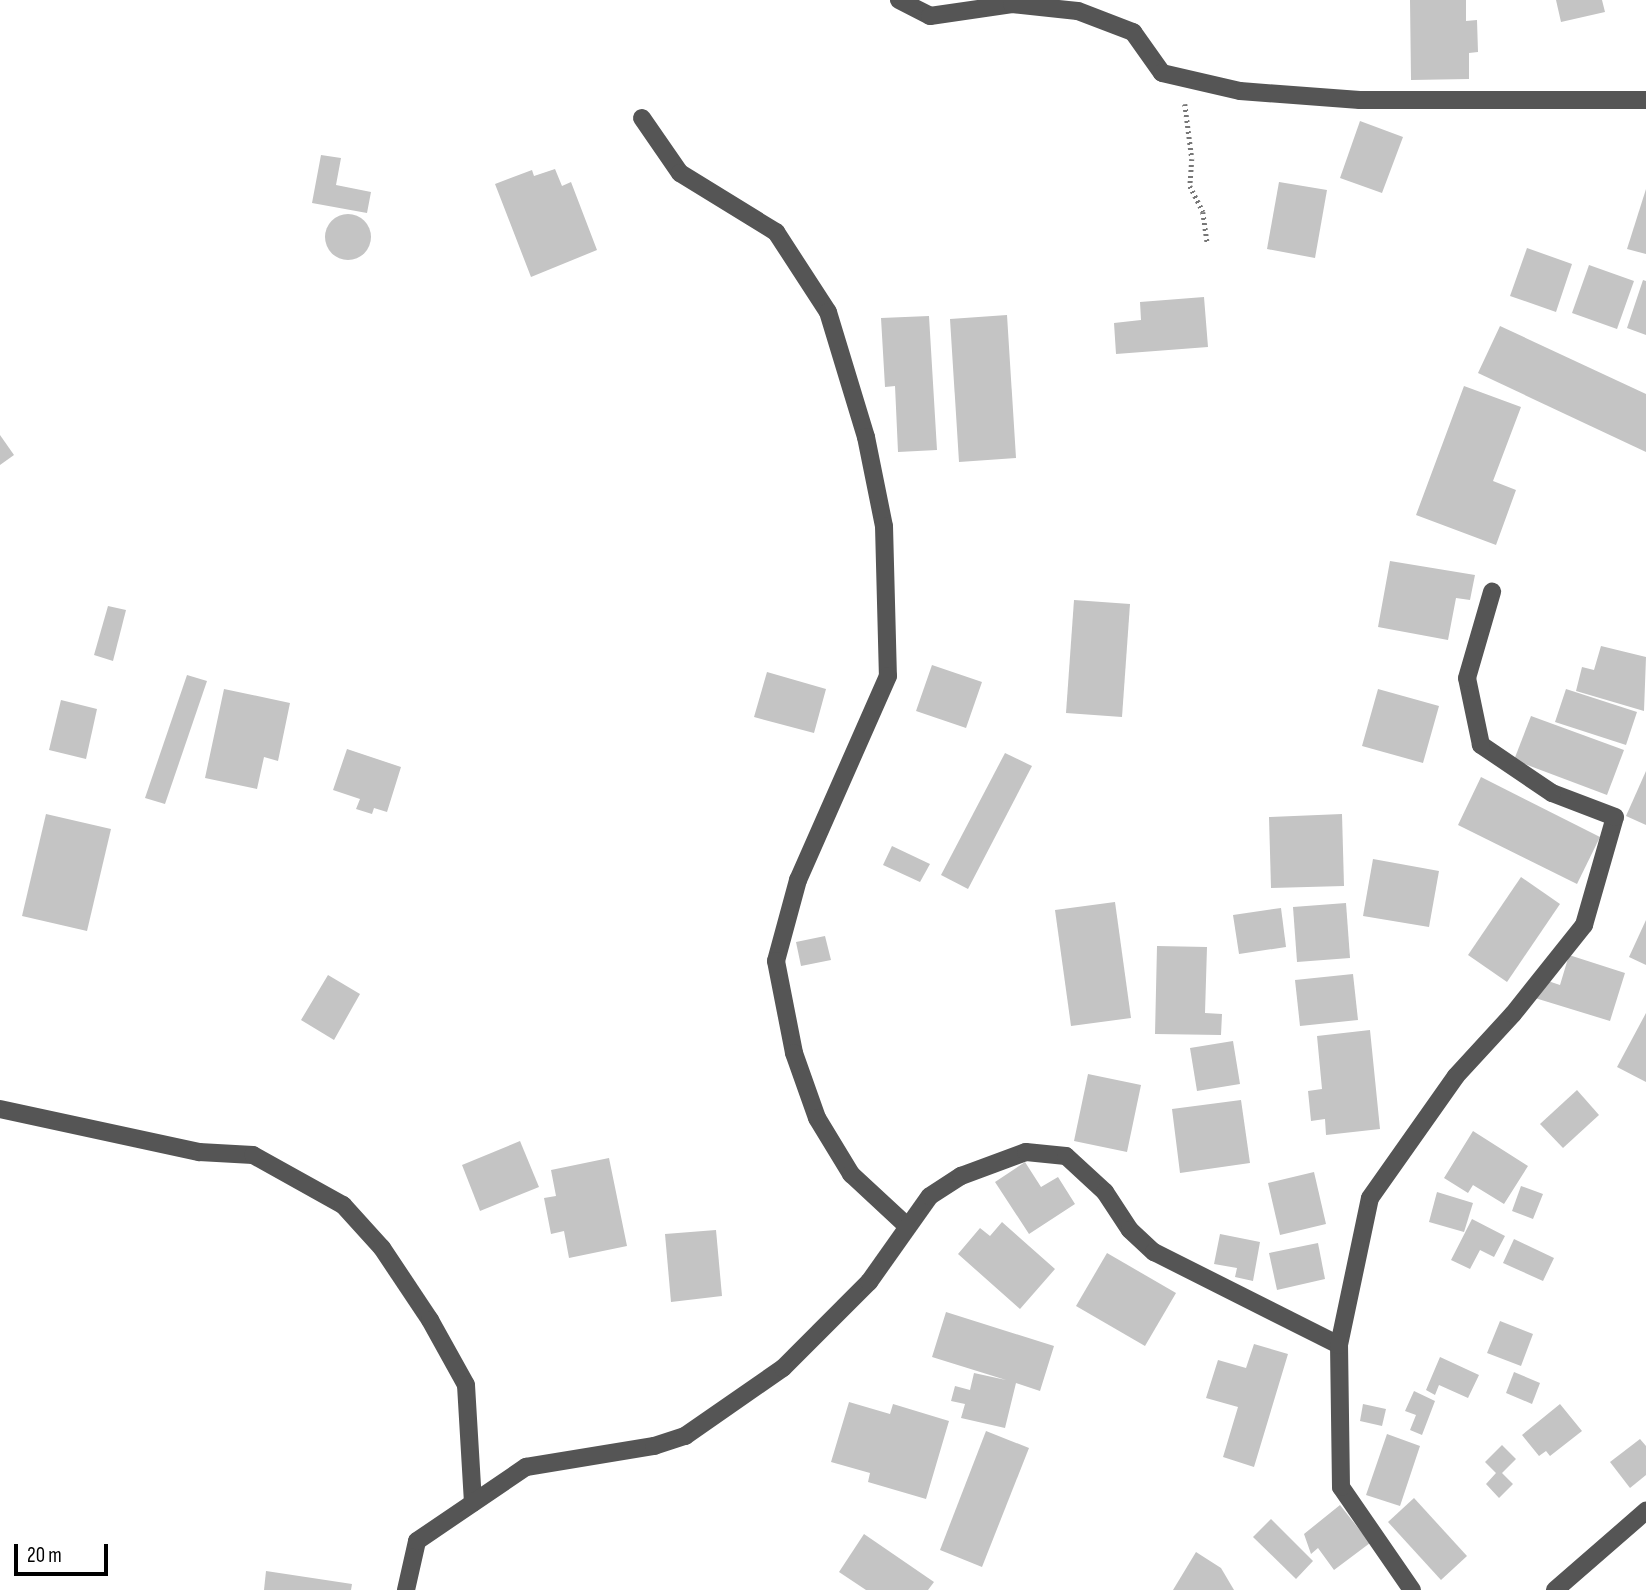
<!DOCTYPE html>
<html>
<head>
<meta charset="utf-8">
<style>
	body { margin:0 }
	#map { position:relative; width:1646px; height:1590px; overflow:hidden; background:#fff; font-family:"Sofia Sans Condensed",sans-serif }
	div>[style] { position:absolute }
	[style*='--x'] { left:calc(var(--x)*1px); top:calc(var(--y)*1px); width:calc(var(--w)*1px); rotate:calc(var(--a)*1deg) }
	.building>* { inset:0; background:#c4c4c4 }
	.round { border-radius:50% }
	.path>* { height:4.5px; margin-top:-2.25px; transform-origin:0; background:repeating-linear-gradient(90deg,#777 0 2px,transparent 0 5.5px) }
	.minor>* { height:18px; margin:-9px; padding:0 9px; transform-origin:9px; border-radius:9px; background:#555 }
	span { translate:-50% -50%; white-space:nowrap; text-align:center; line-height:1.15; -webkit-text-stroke:7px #fff; paint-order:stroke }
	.scale { position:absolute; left:14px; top:1544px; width:94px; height:32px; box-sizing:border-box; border:4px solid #000; border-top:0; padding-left:9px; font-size:21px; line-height:24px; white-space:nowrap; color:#000; -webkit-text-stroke:5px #fff; paint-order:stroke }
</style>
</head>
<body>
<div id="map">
	<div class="building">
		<div style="clip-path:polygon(1410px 0,1466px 0,1466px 21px,1477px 20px,1478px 52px,1469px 53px,1469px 79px,1411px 80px)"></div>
		<div style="clip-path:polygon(1556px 0,1602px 0,1605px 12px,1561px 22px)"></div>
		<div style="clip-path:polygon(1360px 121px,1403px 137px,1382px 193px,1340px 178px)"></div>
		<div style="clip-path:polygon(321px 155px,341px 158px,336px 185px,371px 192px,367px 213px,312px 203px)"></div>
		<div style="clip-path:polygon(555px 169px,562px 186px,571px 182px,597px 250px,531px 277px,495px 184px,532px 170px,534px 176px)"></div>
		<div style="clip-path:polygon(1279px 182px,1327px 190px,1315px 258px,1267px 249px)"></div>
		<div style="clip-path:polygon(1646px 189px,1646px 254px,1627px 249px)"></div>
		<div class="round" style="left:325px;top:214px;width:46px;height:46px"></div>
		<div style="clip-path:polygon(1527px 248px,1572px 264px,1556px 312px,1510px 296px)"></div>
		<div style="clip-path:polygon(1589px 265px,1634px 281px,1617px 329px,1572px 313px)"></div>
		<div style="clip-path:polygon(1643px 280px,1646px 281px,1646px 335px,1627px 328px)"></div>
		<div style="clip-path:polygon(1204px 297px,1208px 347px,1116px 354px,1114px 323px,1141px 320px,1140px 302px)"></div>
		<div style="clip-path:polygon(1007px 315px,1016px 458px,959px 462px,950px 319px)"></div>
		<div style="clip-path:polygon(929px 316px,937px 450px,898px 452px,895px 386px,885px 387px,881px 318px)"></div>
		<div style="clip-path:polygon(1500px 326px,1646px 394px,1646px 452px,1478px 373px)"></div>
		<div style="clip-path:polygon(1464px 386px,1521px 407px,1493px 481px,1516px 490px,1496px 545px,1416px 515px)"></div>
		<div style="clip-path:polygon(0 435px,14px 455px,0 465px)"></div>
		<div style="clip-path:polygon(1390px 561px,1475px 575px,1470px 600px,1456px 598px,1448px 640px,1378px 627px)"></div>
		<div style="clip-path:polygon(1074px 600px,1130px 604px,1122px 717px,1066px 713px)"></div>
		<div style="clip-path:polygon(108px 606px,126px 610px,113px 661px,94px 655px)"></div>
		<div style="clip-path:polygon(1601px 646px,1646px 657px,1644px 711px,1576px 691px,1582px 667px,1594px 670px)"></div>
		<div style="clip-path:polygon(932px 665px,982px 682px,966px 728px,916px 711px)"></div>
		<div style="clip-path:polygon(767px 672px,826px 689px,814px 733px,754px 717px)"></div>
		<div style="clip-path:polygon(187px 675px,207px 681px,165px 804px,145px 798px)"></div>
		<div style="clip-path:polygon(224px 689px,290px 703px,278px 761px,264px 757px,257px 789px,205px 778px)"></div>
		<div style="clip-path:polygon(1378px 689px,1439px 706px,1423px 763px,1362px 746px)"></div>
		<div style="clip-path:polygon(1566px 689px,1637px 712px,1626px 745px,1555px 722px)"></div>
		<div style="clip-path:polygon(61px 700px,97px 709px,86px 759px,49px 750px)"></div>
		<div style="clip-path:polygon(1531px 716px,1624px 750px,1607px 795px,1514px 760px)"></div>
		<div style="clip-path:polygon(347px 749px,401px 767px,387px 812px,374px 808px,372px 814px,356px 809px,360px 799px,333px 790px)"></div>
		<div style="clip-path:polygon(1005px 753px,1032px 766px,968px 889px,941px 875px)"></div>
		<div style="clip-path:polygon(1646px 771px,1646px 825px,1626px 816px)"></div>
		<div style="clip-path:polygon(1481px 777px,1600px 837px,1577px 884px,1458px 825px)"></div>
		<div style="clip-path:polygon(46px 814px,111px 829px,87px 931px,22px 916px)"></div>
		<div style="clip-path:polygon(1342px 814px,1344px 886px,1271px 888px,1269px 817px)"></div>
		<div style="clip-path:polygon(892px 846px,930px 864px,920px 882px,883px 865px)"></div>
		<div style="clip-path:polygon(1373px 859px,1439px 871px,1429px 927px,1363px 916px)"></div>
		<div style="clip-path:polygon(1521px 877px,1560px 904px,1507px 982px,1468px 955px)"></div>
		<div style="clip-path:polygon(1115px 902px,1131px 1018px,1071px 1026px,1055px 910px)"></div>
		<div style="clip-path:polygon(1346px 903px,1350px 958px,1297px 962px,1293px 907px)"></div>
		<div style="clip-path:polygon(1281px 908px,1286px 947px,1239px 954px,1233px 915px)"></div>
		<div style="clip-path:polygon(1646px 920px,1646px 965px,1629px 957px)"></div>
		<div style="clip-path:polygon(825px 936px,831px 960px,801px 966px,796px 942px)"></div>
		<div style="clip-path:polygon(1157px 946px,1207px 947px,1205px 1013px,1222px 1014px,1221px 1035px,1155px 1034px)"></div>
		<div style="clip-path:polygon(1569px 955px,1625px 973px,1610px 1021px,1535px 998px,1542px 979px,1560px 985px)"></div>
		<div style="clip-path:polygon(1353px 974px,1358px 1020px,1300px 1026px,1295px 980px)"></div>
		<div style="clip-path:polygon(328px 975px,360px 994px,334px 1040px,301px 1020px)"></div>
		<div style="clip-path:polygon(1646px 1013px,1646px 1082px,1617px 1067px)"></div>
		<div style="clip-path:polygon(1370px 1030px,1380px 1129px,1326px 1135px,1325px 1119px,1311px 1121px,1308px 1091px,1322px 1089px,1317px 1036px)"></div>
		<div style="clip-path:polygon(1233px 1041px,1240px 1084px,1197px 1091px,1190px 1048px)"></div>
		<div style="clip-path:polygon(1088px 1074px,1141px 1085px,1127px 1152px,1074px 1141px)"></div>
		<div style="clip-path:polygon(1577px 1090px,1599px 1115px,1563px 1148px,1540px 1124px)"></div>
		<div style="clip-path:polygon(1241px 1100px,1250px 1163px,1180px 1173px,1172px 1109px)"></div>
		<div style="clip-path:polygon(1473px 1131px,1528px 1166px,1504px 1204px,1473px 1185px,1468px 1193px,1444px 1178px)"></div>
		<div style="clip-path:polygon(520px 1141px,539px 1187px,480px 1211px,462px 1165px)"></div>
		<div style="clip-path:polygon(609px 1158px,627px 1246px,569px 1258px,564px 1231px,551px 1234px,544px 1198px,556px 1196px,551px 1170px)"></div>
		<div style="clip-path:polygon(1025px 1162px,1041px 1187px,1058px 1177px,1075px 1204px,1029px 1234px,995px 1182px)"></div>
		<div style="clip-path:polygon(1314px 1172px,1326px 1224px,1280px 1235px,1268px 1183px)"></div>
		<div style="clip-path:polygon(1521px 1186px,1543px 1194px,1533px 1219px,1512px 1211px)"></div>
		<div style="clip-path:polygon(1437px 1192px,1473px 1203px,1464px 1232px,1429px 1222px)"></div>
		<div style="clip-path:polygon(1472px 1219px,1505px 1236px,1494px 1257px,1480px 1250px,1470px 1269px,1451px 1260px)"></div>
		<div style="clip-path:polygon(1002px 1222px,1055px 1269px,1020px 1309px,958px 1254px,980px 1228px,990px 1236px)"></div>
		<div style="clip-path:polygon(716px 1230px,722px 1296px,671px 1302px,665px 1234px)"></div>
		<div style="clip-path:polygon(1220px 1234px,1260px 1242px,1253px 1281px,1235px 1277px,1237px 1268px,1214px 1264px)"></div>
		<div style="clip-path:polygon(1514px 1239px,1554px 1258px,1543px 1281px,1503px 1263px)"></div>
		<div style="clip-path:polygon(1318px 1243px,1325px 1279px,1277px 1290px,1269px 1253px)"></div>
		<div style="clip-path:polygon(1107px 1253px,1176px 1293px,1145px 1346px,1076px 1306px)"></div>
		<div style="clip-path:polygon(946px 1312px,1054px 1346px,1040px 1391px,1016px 1383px,1005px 1428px,961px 1418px,965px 1404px,951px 1401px,955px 1386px,970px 1390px,974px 1373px,1006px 1380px,932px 1357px)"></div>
		<div style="clip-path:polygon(1500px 1321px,1533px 1334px,1521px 1366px,1487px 1353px)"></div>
		<div style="clip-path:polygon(1254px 1344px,1288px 1354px,1254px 1467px,1223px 1457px,1238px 1407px,1206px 1398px,1218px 1360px,1246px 1368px)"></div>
		<div style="clip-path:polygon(1440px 1357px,1479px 1375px,1468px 1398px,1439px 1385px,1435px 1395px,1426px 1390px)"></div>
		<div style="clip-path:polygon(1514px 1372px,1540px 1383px,1532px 1404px,1506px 1393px)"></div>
		<div style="clip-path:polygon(1414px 1391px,1435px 1401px,1422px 1435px,1410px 1430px,1416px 1415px,1405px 1411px)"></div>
		<div style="clip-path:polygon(849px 1402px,890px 1414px,893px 1404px,949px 1421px,926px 1499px,868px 1482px,870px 1473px,831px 1462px)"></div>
		<div style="clip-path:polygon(1363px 1404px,1386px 1409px,1382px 1426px,1360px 1421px)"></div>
		<div style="clip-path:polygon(1560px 1404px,1582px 1431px,1550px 1456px,1546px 1451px,1539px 1456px,1522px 1435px)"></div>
		<div style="clip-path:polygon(986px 1431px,1029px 1448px,982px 1567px,940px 1550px)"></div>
		<div style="clip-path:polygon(1387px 1434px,1420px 1446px,1400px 1506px,1366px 1495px)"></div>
		<div style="clip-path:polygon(1640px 1439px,1646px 1446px,1646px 1475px,1630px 1488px,1610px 1462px)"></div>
		<div style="clip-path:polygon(1502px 1445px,1516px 1459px,1502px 1473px,1513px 1484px,1499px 1498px,1486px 1484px,1496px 1473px,1485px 1462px)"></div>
		<div style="clip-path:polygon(1414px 1498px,1467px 1556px,1441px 1580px,1388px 1522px)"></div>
		<div style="clip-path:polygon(1340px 1505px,1370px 1543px,1334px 1570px,1318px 1548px,1311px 1554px,1304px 1534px)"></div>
		<div style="clip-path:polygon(1271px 1519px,1313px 1561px,1296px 1579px,1253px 1537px)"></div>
		<div style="clip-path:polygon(864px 1534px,934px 1582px,928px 1590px,866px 1590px,839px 1572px)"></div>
		<div style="clip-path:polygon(1196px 1552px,1221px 1568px,1234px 1590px,1173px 1590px)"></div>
		<div style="clip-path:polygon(266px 1571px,352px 1584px,351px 1590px,264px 1590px)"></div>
	</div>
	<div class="path">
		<div style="--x:1185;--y:104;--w:55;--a:82.7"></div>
		<div style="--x:1192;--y:159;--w:27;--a:94"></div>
		<div style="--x:1190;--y:186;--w:29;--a:63"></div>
		<div style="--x:1203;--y:212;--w:30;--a:82"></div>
	</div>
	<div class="minor">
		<div style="--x:899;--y:0;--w:35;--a:27"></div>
		<div style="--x:930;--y:16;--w:83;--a:-8.3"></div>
		<div style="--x:1012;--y:4;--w:66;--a:6.1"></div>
		<div style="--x:1078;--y:11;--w:59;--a:20.9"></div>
		<div style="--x:1133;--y:32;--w:50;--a:54.7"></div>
		<div style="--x:1162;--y:73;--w:80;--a:13"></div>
		<div style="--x:1240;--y:91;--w:120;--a:4.3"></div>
		<div style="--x:1360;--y:100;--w:286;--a:0"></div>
		<div style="--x:642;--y:118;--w:67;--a:55.4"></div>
		<div style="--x:680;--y:173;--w:113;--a:31.6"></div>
		<div style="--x:776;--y:232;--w:95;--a:57"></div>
		<div style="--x:828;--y:312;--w:131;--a:73.1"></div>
		<div style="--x:866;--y:437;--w:91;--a:78.6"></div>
		<div style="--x:884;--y:526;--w:150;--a:88.5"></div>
		<div style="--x:888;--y:676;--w:223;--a:113.8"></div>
		<div style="--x:798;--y:880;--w:84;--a:105.2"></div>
		<div style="--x:776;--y:961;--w:94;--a:78.9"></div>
		<div style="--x:794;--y:1053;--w:69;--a:70.5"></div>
		<div style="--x:817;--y:1118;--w:66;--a:58.7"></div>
		<div style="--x:851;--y:1174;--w:74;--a:42.8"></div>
		<div style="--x:0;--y:1109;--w:204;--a:12.2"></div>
		<div style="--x:199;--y:1152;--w:54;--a:3.2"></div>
		<div style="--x:253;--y:1155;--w:103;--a:29.1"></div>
		<div style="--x:343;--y:1205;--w:58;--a:47.8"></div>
		<div style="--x:382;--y:1248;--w:87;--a:56.3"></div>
		<div style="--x:430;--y:1320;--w:74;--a:61"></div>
		<div style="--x:466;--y:1385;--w:118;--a:86.6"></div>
		<div style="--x:406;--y:1590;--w:50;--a:-77.3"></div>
		<div style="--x:417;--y:1541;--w:132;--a:-34.2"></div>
		<div style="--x:526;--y:1467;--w:130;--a:-9.3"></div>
		<div style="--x:654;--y:1446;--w:33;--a:-18"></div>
		<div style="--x:685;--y:1436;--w:119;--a:-34.8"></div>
		<div style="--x:783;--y:1368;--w:122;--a:-45"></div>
		<div style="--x:869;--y:1282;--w:105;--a:-54.7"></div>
		<div style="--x:930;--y:1196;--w:37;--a:-33"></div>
		<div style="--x:961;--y:1176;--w:69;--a:-20.3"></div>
		<div style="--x:1026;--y:1152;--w:40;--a:5.7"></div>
		<div style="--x:1066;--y:1156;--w:53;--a:42.7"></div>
		<div style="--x:1105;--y:1192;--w:45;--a:56.7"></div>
		<div style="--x:1130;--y:1230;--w:33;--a:43"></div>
		<div style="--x:1154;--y:1252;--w:207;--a:26.7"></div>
		<div style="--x:1412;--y:1590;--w:125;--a:-124.6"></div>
		<div style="--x:1341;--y:1487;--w:142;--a:-90.8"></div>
		<div style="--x:1339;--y:1345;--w:150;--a:-78.1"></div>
		<div style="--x:1370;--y:1198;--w:149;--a:-54.8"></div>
		<div style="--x:1456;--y:1076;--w:84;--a:-47.4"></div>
		<div style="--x:1513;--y:1014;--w:114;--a:-51.4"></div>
		<div style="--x:1584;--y:925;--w:112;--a:-74"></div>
		<div style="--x:1615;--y:817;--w:67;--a:-159.1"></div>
		<div style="--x:1552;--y:793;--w:86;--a:-145.9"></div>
		<div style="--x:1481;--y:745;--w:68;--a:-101.8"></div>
		<div style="--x:1467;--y:678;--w:90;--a:-73.8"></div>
		<div style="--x:1555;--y:1590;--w:121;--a:-41"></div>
	</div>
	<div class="scale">20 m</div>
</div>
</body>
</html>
